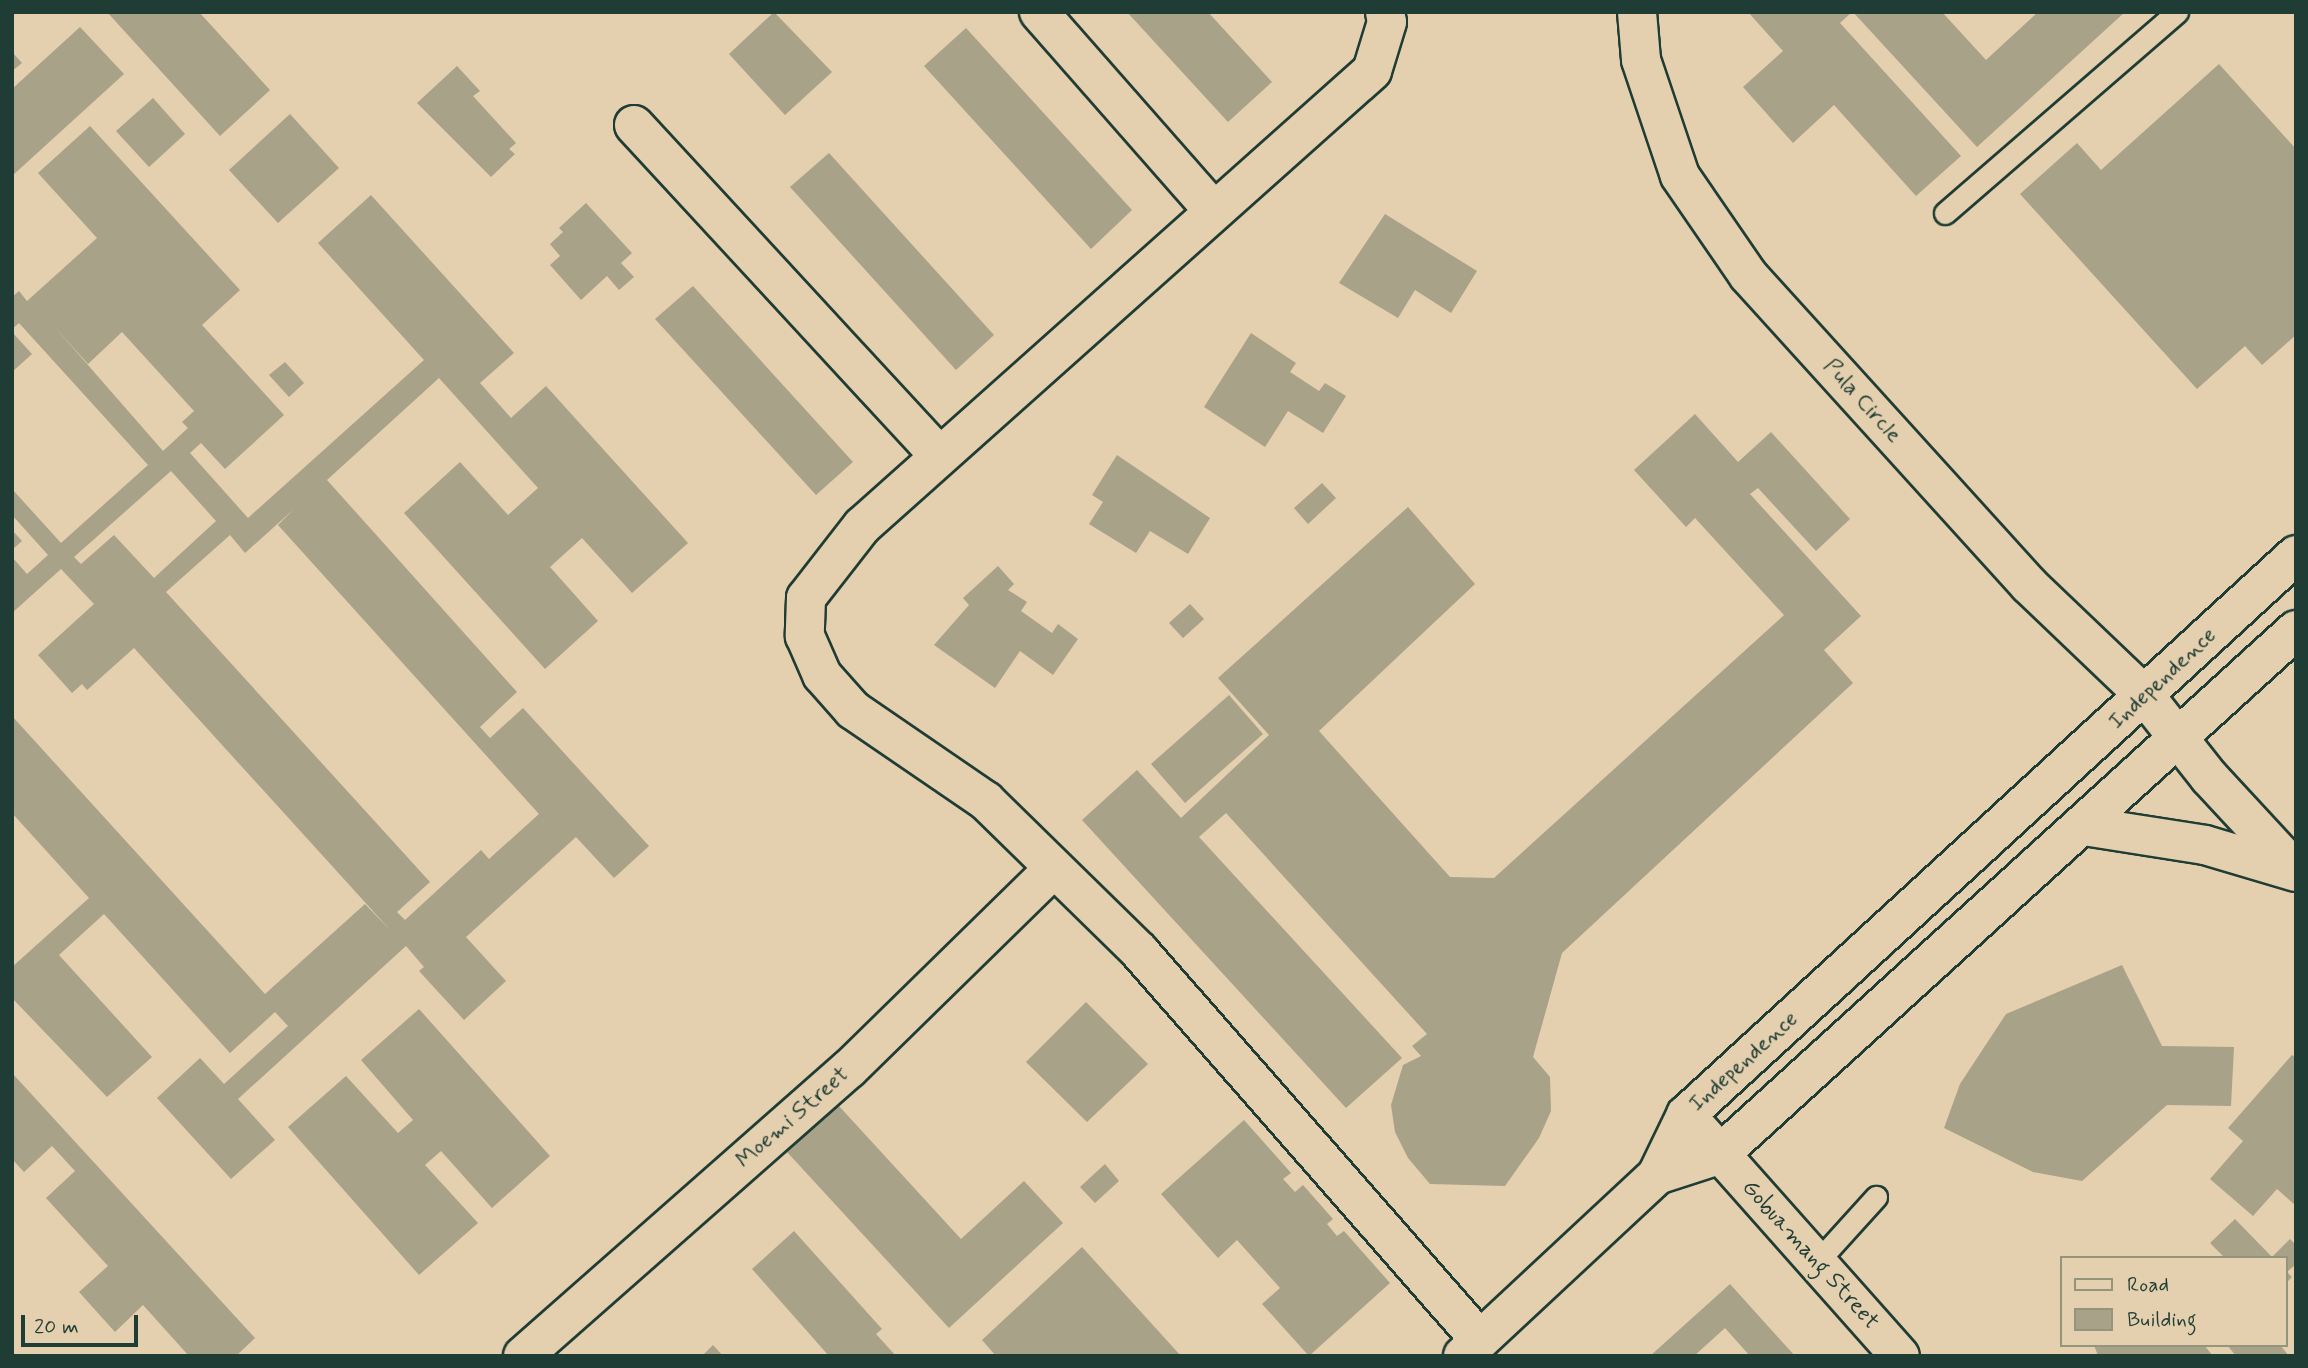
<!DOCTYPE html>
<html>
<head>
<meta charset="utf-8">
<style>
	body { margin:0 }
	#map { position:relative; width:2308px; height:1368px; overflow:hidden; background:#e4cfae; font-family:Mynerve,sans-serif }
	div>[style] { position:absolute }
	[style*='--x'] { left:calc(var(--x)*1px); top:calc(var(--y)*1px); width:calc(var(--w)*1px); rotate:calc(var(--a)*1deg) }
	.building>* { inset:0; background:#a8a289 }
	.roads { filter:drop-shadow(2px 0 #1f3d34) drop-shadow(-2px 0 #1f3d34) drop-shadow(0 2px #1f3d34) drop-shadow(0 -2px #1f3d34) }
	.service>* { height:21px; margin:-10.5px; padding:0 10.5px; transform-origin:10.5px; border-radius:10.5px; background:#e4cfae }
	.minor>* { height:38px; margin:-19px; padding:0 19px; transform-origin:19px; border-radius:19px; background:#e4cfae }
	.tertiary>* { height:38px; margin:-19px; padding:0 19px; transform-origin:19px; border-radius:19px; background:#e4cfae }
	.secondary>* { height:38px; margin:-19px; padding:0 19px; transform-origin:19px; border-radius:19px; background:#e4cfae }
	span { translate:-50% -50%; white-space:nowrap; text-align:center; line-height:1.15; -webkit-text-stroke:5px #e4cfae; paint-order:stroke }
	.street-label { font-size:23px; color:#1f3d34 }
	.frame { position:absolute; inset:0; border:14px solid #1f3d34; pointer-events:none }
	.legend { position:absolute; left:2060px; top:1256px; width:228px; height:91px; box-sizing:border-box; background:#e4cfae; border:2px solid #95957d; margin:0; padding:9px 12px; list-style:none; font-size:21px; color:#1f3d34 }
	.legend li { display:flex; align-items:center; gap:14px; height:35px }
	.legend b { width:35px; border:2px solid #95957d }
	.scale { position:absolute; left:21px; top:1315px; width:117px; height:32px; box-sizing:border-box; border:4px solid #1f3d34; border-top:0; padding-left:9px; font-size:21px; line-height:24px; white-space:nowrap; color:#1f3d34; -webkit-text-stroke:5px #e4cfae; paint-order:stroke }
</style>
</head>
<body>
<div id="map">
	<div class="building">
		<div style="clip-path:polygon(107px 12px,199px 12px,270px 90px,220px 136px)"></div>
		<div style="clip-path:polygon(774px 12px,832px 72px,785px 115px,729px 54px)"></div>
		<div style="clip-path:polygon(1127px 12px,1208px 12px,1272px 82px,1228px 122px)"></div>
		<div style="clip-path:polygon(1748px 12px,1852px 12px,1840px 23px,1961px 156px,1916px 196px,1834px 105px,1793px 143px,1743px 87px,1783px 51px)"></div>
		<div style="clip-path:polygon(1853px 12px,1942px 12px,1986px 60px,2038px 12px,2125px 12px,1977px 147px)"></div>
		<div style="clip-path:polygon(80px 27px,124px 74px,12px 176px,12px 89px)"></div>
		<div style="clip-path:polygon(966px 28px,1132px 210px,1091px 249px,924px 66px)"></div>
		<div style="clip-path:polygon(12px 52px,22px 63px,12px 71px)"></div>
		<div style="clip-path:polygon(2219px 64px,2296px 149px,2296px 335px,2262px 365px,2245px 346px,2197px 389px,2020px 194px,2077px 143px,2101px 170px)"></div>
		<div style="clip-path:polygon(457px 66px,480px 91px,473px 96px,516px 143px,509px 149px,515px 154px,491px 177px,417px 103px)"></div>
		<div style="clip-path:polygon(153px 98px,185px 134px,149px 167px,116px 131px)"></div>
		<div style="clip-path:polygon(290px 114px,339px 168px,278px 223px,229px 170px)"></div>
		<div style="clip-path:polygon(evenodd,90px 126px,240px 290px,202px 325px,284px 415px,225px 469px,201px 443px,190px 453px,248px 518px,424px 360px,318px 243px,371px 195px,514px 353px,480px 383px,511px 418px,546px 386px,688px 543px,632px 593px,582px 538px,550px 567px,598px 621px,545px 669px,404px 513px,460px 462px,508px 515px,538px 488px,439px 378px,327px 480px,517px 692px,480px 727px,490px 738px,523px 708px,649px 846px,614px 878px,576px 837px,466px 937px,506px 981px,464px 1020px,419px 971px,424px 967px,406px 946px,238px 1099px,275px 1140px,231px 1179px,157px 1098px,200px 1058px,224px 1084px,288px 1026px,275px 1012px,230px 1053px,104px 914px,59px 955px,152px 1057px,107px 1097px,12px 998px,12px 967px,89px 898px,12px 813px,12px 716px,265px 994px,365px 904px,392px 932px,134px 648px,87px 690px,82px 684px,72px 693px,38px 655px,94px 604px,61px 569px,12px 613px,12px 557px,27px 574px,48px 555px,12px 515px,12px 489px,61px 543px,148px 465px,19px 323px,12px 329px,12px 297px,19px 291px,27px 301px,97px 238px,38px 173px,90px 126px,53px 325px,88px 364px,122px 332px,194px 411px,182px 422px,188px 428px,163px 451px,53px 325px,90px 126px,171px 471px,216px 521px,154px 578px,114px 535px,81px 564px,74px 557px,171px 471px,90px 126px,294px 509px,278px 525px,539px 814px,489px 859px,481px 850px,405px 920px,397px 912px,430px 882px,166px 592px,230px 535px,245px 553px,294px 509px)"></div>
		<div style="clip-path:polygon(829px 153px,994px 335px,956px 370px,790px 187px)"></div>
		<div style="clip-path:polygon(586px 203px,632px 253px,621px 263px,634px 277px,619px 290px,607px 276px,581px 300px,550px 265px,560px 256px,550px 244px,563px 232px,559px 228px)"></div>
		<div style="clip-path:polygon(1385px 214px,1477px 271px,1451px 313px,1415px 290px,1398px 318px,1339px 283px)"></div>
		<div style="clip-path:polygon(693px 286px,853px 462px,816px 495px,655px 319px)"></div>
		<div style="clip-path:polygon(12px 332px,32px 354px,12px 372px)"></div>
		<div style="clip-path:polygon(1251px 333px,1296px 363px,1290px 372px,1319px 391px,1325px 383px,1346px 396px,1323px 433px,1288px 411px,1265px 447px,1204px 407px)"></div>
		<div style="clip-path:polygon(285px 362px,304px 383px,289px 397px,269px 375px)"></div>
		<div style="clip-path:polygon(1695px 414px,1738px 462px,1771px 432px,1850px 519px,1816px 551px,1758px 488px,1750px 494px,1861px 616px,1824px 650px,1853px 683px,1562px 953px,1533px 1057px,1550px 1077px,1551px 1111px,1539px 1138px,1505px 1186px,1430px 1184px,1408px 1158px,1395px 1132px,1391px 1105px,1403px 1065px,1421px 1056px,1412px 1046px,1427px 1034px,1226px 813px,1199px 837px,1402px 1058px,1346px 1108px,1082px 820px,1137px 770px,1181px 818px,1269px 735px,1218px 678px,1408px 507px,1475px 584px,1319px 731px,1450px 877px,1494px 878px,1784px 615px,1695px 518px,1686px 527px,1634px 470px)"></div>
		<div style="clip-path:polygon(1117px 455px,1210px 518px,1188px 554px,1150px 531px,1136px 553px,1089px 524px,1103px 502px,1092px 495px)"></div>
		<div style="clip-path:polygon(1322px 483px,1336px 498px,1308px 524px,1294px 508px)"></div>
		<div style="clip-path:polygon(12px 530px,22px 541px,12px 550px)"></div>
		<div style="clip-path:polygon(998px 566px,1014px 584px,1008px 590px,1027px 602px,1021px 611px,1052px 633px,1058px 624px,1078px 639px,1053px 675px,1020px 651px,995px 688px,934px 645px,969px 605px,963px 598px)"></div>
		<div style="clip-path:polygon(1190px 604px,1204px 619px,1183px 638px,1169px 623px)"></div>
		<div style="clip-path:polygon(1229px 695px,1263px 734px,1185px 803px,1151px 764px)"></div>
		<div style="clip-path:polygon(2122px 965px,2162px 1046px,2234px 1047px,2231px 1106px,2167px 1105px,2082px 1181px,2033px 1172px,1944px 1128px,1960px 1084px,2006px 1014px)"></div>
		<div style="clip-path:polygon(1086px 1002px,1148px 1064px,1087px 1122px,1026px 1062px)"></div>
		<div style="clip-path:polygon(419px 1009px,550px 1156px,492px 1208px,441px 1151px,425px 1165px,478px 1223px,419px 1275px,288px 1127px,346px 1076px,398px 1133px,413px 1120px,361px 1060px)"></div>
		<div style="clip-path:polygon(2292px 1055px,2296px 1058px,2296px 1206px,2277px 1189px,2253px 1216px,2210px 1179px,2243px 1141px,2228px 1128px)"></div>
		<div style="clip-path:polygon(12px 1073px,255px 1338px,236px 1356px,189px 1356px,143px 1305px,115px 1332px,79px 1292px,108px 1266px,46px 1198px,75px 1171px,52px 1146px,24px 1172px,12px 1159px)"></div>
		<div style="clip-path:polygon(838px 1105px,961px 1239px,1024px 1181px,1063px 1223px,949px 1328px,787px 1152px)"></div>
		<div style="clip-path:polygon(1244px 1120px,1291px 1173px,1283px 1179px,1295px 1192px,1303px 1185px,1333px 1219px,1327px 1224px,1337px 1236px,1344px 1231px,1390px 1283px,1309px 1356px,1262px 1304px,1280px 1288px,1237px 1240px,1218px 1258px,1161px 1194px)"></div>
		<div style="clip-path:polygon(1105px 1164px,1119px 1181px,1095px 1203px,1080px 1187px)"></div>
		<div style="clip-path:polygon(2235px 1219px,2272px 1257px,2290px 1239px,2296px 1245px,2296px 1264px,2287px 1272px,2292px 1277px,2285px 1284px,2285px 1258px,2225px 1258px,2210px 1243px)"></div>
		<div style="clip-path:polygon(794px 1231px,882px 1329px,876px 1334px,896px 1356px,829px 1356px,752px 1269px)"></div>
		<div style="clip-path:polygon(1082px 1247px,1181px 1356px,996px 1356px,982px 1340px)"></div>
		<div style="clip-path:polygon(1730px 1284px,1795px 1356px,1750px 1356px,1725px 1328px,1694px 1356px,1650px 1356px)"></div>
		<div style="clip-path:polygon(713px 1345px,723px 1356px,702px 1356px)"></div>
		<div style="clip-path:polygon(2094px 1345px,2204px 1345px,2213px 1356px,2098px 1356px)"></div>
		<div style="clip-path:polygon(2227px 1345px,2280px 1345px,2289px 1356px,2236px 1356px)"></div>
	</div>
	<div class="roads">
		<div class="service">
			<div style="--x:1945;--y:213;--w:307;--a:-40.9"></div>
			<div style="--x:1817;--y:1262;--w:88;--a:-47.8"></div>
		</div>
		<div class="minor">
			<div style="--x:1039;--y:12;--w:264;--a:48.7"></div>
			<div style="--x:1385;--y:12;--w:10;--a:79"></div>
			<div style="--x:1387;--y:22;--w:51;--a:107"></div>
			<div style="--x:1372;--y:71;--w:683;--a:138.26"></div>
			<div style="--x:862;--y:526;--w:91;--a:127.9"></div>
			<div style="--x:806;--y:598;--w:38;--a:92"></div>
			<div style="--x:805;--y:636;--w:43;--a:66.4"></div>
			<div style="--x:822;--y:675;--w:47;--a:48.5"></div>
			<div style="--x:853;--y:710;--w:161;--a:34.4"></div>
			<div style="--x:986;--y:801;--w:214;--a:44.4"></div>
			<div style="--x:1139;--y:951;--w:517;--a:48.76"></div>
			<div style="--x:634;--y:125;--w:449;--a:47.3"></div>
			<div style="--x:1686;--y:1115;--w:322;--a:48.4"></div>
			<div style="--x:523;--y:1356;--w:434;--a:-41.4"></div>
			<div style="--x:849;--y:1069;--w:284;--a:-44.4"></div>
		</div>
		<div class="tertiary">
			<div style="--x:1657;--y:1175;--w:65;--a:-17.9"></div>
			<div style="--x:1719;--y:1155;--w:780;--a:-42.3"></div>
			<div style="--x:1463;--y:1356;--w:265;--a:-43"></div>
			<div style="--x:1657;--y:1175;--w:67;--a:-64.2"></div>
			<div style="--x:1686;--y:1115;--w:828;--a:-42.55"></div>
		</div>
		<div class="secondary">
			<div style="--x:1637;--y:12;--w:48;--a:85.2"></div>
			<div style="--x:1641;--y:60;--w:122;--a:71.4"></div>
			<div style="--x:1680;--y:176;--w:120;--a:55.5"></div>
			<div style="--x:1748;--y:275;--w:418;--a:47.8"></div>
			<div style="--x:2029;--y:585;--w:161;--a:43.7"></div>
			<div style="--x:2145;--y:696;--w:103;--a:51.7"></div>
			<div style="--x:2209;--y:777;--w:128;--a:47.2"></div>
			<div style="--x:2084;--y:826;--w:122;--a:8.9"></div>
			<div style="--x:2205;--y:845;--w:95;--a:16.5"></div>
		</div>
	</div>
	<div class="street-label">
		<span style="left:1862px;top:401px;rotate:48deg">Pula Circle</span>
		<span style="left:2163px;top:679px;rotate:-43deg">Independence</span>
		<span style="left:1744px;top:1062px;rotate:-42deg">Independence</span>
		<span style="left:793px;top:1118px;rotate:-41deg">Moemi Street</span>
		<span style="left:1810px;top:1255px;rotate:48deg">Gobuamang Street</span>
	</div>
	<div class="frame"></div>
	<ul class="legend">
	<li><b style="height:9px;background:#e4cfae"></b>Road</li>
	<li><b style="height:19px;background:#a8a289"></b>Building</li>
	</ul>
	<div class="scale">20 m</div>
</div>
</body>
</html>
